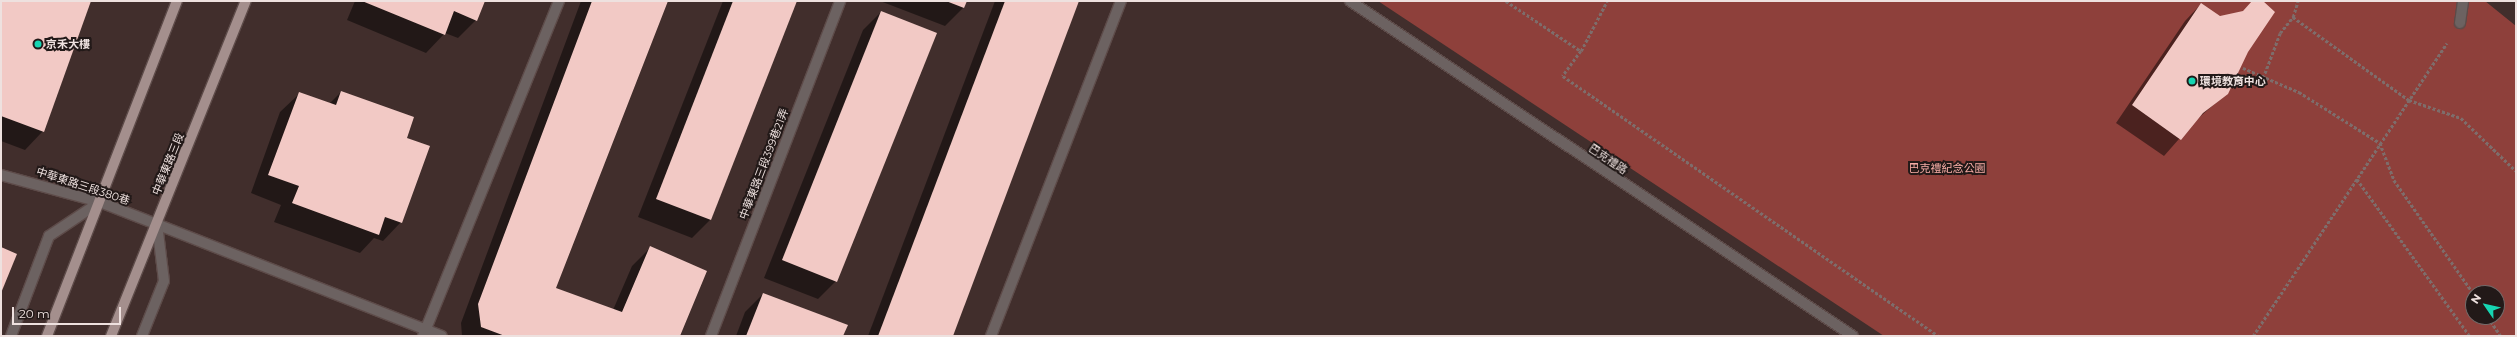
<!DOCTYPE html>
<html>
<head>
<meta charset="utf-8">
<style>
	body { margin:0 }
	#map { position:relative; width:2517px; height:337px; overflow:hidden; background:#412e2c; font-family:Montserrat,"Noto Sans TC",sans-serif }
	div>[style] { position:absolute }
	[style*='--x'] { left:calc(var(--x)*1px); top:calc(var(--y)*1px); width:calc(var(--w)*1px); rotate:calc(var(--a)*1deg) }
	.green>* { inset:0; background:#8e403b }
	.shadow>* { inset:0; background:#0007 }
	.building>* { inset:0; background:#f2c9c5 }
	.path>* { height:2.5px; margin-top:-1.25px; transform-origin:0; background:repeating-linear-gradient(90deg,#7e6d6b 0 3px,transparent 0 5px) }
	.roads { filter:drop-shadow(1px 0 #5d4b49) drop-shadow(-1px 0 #5d4b49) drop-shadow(0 1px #5d4b49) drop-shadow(0 -1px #5d4b49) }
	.street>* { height:10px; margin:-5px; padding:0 5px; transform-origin:5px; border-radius:5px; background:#6c6261 }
	.primary>* { height:10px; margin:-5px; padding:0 5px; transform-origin:5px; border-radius:5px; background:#a48f8d }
	.dots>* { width:11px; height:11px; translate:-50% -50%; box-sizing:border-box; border:2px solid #221918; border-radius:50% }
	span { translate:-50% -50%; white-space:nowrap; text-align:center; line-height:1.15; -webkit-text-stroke:4px #221918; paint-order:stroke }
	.poi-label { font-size:11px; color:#eee1df; font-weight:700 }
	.left { translate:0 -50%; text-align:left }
	.street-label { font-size:11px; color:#eee1df }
	.park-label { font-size:11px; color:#f6aca5 }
	.frame { position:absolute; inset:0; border:2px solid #eee1df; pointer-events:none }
	.north { position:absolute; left:2465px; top:285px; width:40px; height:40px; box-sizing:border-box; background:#221918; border:1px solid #746968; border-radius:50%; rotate:304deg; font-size:11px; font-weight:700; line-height:16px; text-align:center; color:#eee1df }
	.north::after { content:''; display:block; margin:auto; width:14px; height:18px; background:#17d5b2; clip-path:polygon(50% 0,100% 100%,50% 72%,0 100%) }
	.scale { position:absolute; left:12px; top:307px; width:109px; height:18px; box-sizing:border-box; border:2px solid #eee1df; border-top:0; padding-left:5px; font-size:12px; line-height:14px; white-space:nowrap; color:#eee1df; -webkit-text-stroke:3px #221918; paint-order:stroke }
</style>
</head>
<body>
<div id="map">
	<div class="green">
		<div style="clip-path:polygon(evenodd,1378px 1px,2485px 1px,2516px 26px,2516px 336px,1884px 336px,1378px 1px,2473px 293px,2497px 293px,2497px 317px,2473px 317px,2473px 293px)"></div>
	</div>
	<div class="shadow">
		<div style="clip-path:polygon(1px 1px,90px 1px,43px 131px,25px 150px,1px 141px)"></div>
		<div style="clip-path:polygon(355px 1px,484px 1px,476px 20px,458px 38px,445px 33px,426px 53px,347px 20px)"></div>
		<div style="clip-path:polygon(581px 1px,667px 1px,554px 289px,613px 310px,632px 266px,650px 248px,679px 336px,462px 336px,461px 323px)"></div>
		<div style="clip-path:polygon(723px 1px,796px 1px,711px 219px,692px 238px,638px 217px)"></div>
		<div style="clip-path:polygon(880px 1px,966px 1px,964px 7px,945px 26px)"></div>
		<div style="clip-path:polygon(995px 1px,1078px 1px,952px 336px,868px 336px)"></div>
		<div style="clip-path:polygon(2254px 1px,2261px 1px,2247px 51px,2227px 93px,2194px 122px,2164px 156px,2116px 123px,2185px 21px,2201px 4px,2220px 17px,2243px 12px)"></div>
		<div style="clip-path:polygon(881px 12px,836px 281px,818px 299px,764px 278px,863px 30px)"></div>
		<div style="clip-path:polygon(341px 92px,401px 222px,383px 241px,374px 238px,360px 253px,274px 222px,281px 205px,251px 193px,280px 112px,299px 94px,329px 104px)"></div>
		<div style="clip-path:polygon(763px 294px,842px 336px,736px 336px,745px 312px)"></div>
	</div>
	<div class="building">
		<div style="clip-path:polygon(1px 1px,91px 1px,44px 132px,1px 116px)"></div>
		<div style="clip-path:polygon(362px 1px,485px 1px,477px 21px,454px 11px,445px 35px)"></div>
		<div style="clip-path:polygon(592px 1px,668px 1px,556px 288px,622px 312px,650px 246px,707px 271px,680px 336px,505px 336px,481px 327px,478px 304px)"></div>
		<div style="clip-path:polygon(733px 1px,797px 1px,711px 220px,656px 199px)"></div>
		<div style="clip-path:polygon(946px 1px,967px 1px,964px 8px)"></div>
		<div style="clip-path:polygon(1005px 1px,1079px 1px,953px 336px,878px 336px)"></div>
		<div style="clip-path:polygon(2252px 1px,2263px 1px,2275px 12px,2248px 52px,2228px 94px,2203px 113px,2181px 140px,2132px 105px,2201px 3px,2220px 16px,2243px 11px)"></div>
		<div style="clip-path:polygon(881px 11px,937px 33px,837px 282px,782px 260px)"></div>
		<div style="clip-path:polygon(341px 91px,414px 117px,407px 138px,430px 146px,402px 223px,385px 217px,379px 235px,292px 203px,299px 186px,268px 175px,299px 92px,336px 105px)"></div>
		<div style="clip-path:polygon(1px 247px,17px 254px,1px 293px)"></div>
		<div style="clip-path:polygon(763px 293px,848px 325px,843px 336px,746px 336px)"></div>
	</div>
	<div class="path">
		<div style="--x:1506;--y:1;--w:90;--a:33.7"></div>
		<div style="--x:1581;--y:51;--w:31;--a:126"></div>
		<div style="--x:1563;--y:76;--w:456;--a:34.7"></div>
		<div style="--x:2293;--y:17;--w:143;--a:35.6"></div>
		<div style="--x:2409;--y:100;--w:55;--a:19.1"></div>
		<div style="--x:2461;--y:118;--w:76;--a:43.9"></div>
		<div style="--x:1581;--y:51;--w:56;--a:-62.5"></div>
		<div style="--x:2243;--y:68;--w:61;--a:23.2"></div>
		<div style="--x:2299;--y:92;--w:96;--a:32.2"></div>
		<div style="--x:2380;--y:143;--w:40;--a:69"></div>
		<div style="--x:2394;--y:180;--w:138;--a:55"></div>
		<div style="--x:2263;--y:78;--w:48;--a:-69.3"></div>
		<div style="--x:2280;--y:33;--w:21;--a:-51"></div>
		<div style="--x:2293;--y:17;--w:17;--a:-73"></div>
		<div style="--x:2357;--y:179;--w:193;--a:54.3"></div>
		<div style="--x:2488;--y:317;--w:23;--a:56"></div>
		<div style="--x:2253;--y:336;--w:351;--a:-56.5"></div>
	</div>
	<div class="roads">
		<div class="street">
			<div style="--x:1350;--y:1;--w:604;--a:33.66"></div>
			<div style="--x:2460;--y:23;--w:22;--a:-82"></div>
			<div style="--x:1;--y:175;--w:103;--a:15.3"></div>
			<div style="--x:100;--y:202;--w:367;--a:21.4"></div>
			<div style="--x:11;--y:336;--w:107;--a:-69.2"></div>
			<div style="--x:49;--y:236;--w:61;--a:-33.7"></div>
			<div style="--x:142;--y:336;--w:59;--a:-68.2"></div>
			<div style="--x:164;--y:281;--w:57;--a:-97"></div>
			<div style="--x:423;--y:336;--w:362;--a:-67.9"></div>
			<div style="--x:711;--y:336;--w:359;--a:-68.9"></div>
			<div style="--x:991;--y:336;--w:359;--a:-68.8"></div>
		</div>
		<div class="primary">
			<div style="--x:47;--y:336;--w:359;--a:-68.8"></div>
			<div style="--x:111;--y:336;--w:361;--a:-68.1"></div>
		</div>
	</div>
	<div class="dots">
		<div style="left:38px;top:44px;background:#17d5b2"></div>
		<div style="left:2192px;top:81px;background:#17d5b2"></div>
	</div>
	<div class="poi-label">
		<span class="left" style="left:46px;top:44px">京禾大樓</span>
		<span class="left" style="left:2200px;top:81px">環境教育中心</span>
	</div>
	<div class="street-label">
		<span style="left:1608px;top:159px;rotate:34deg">巴克禮路</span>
		<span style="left:168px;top:164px;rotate:-68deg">中華東路三段</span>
		<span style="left:764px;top:164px;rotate:-69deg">中華東路三段399巷21弄</span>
		<span style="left:83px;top:186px;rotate:18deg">中華東路三段380巷</span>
	</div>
	<div class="park-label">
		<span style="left:1947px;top:168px">巴克禮紀念公園</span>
	</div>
	<div class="frame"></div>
	<div class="north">N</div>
	<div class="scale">20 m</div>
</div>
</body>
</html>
